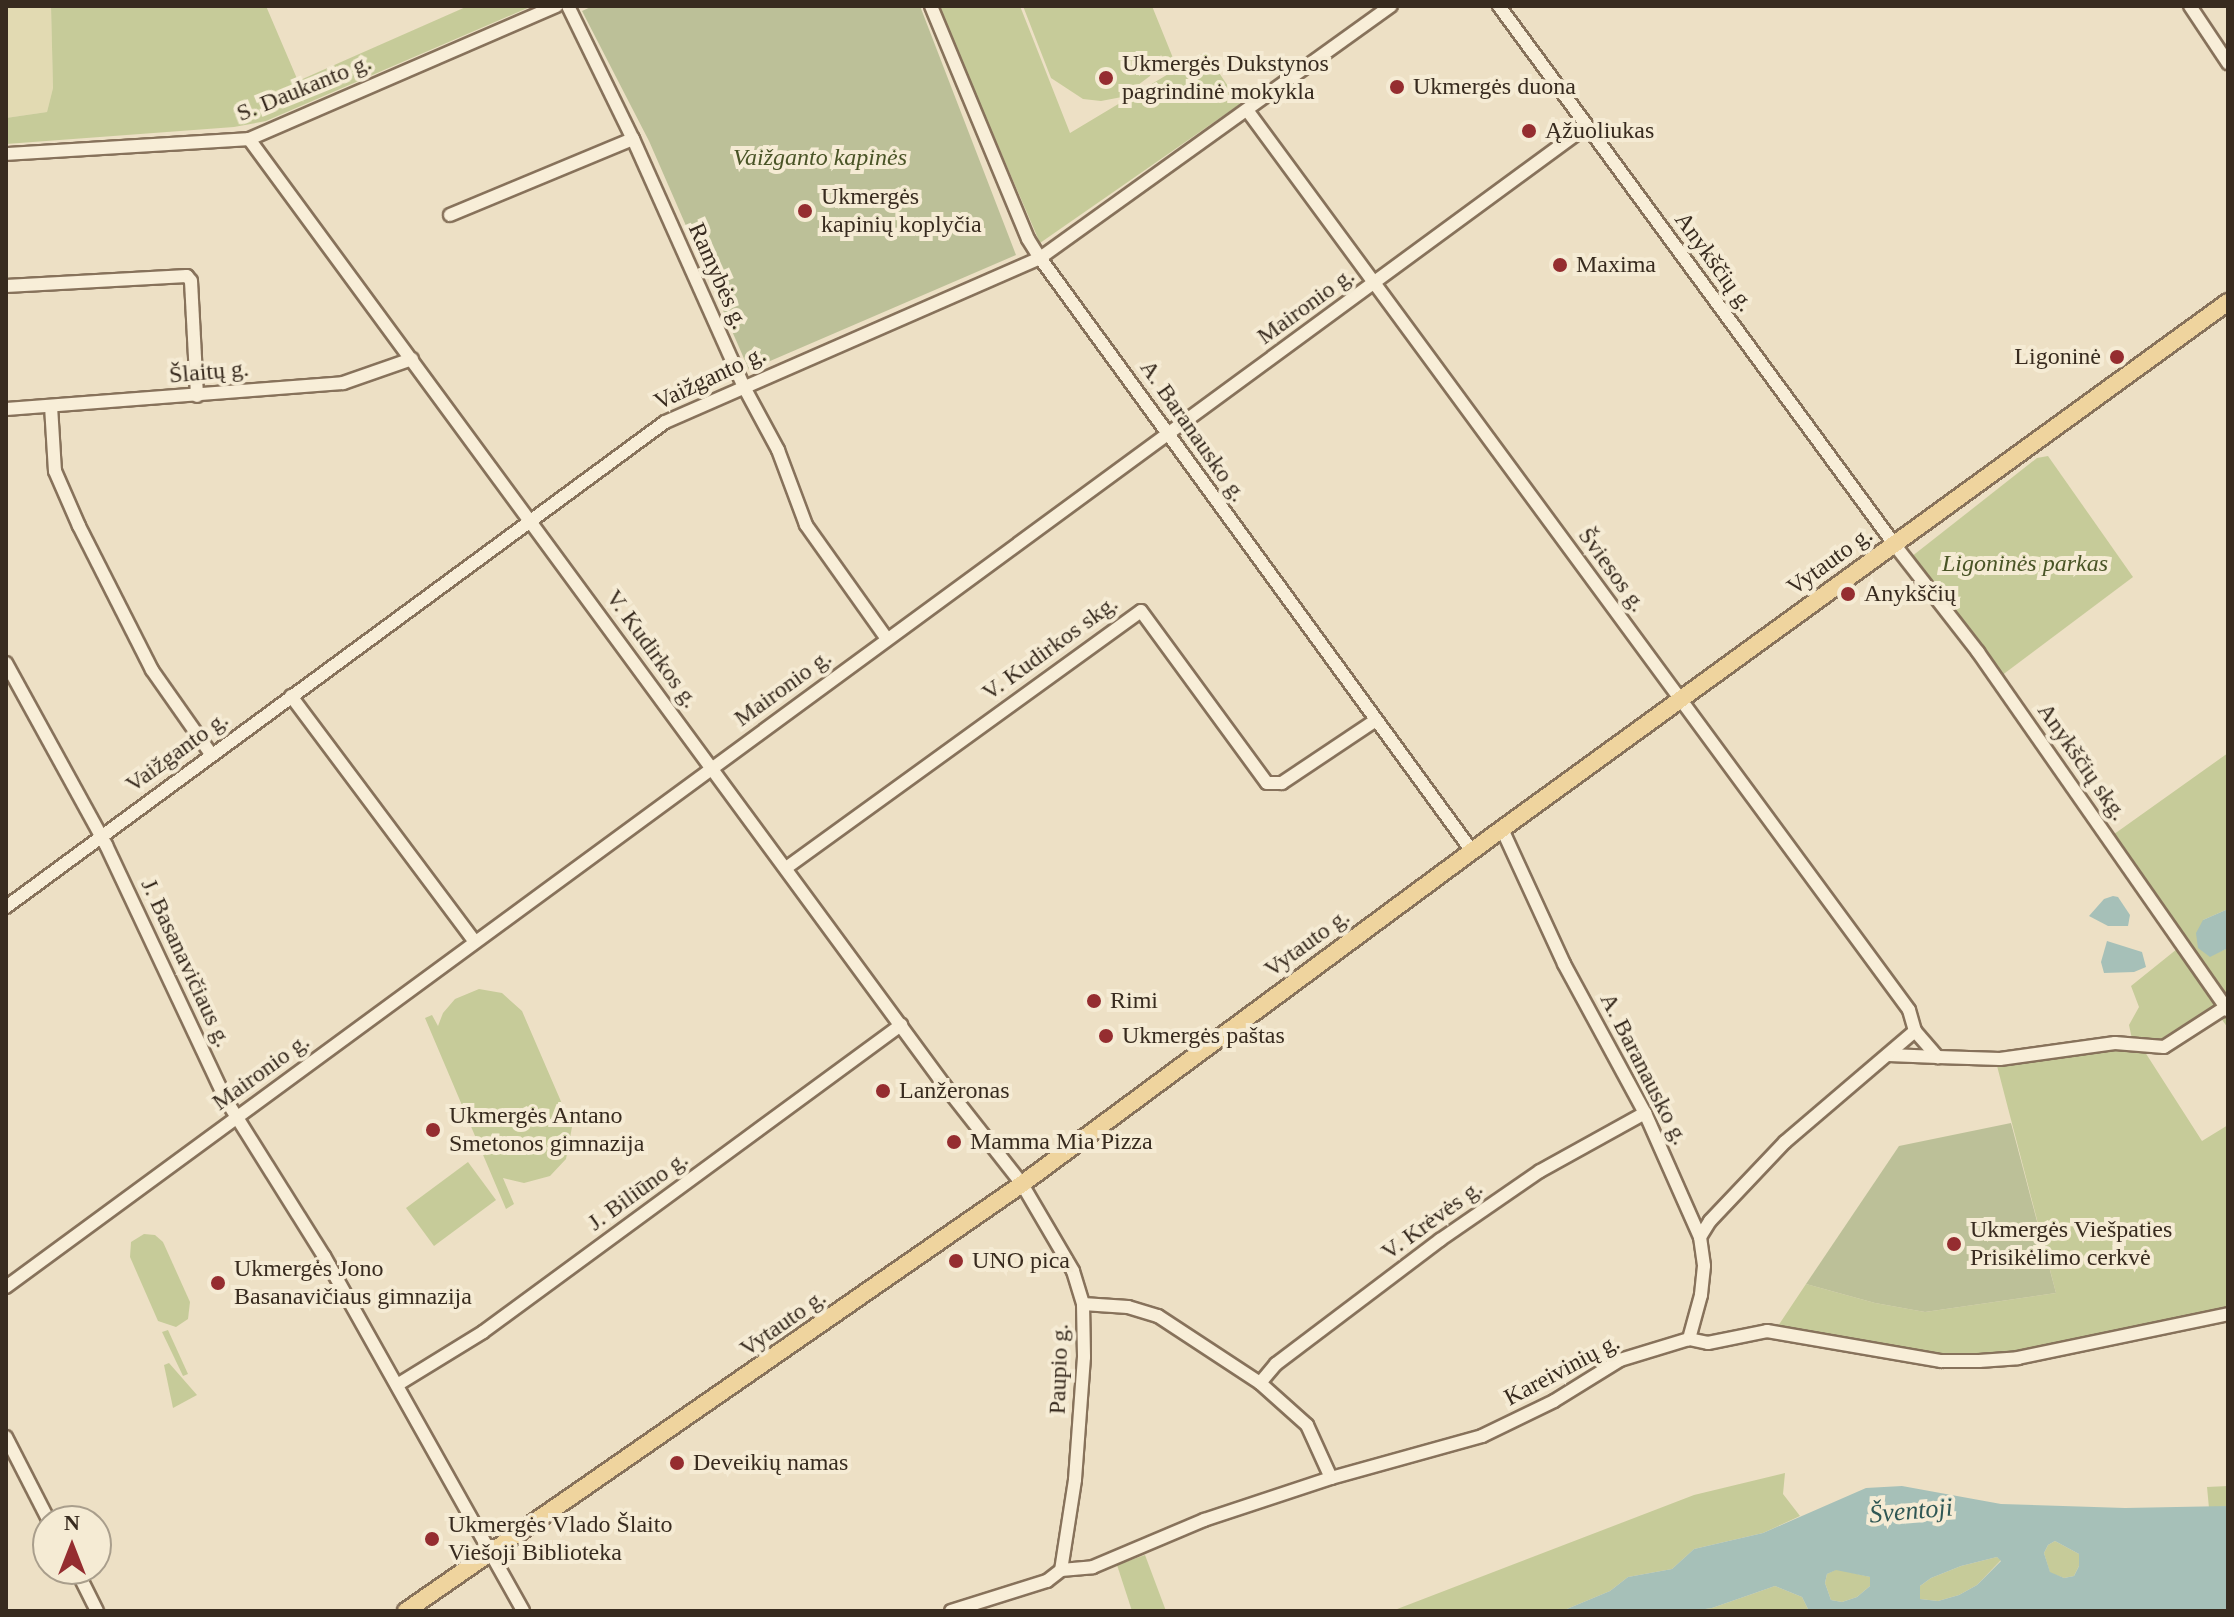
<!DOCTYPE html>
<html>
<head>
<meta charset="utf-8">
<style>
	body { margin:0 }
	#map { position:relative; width:2234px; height:1617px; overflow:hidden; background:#ede0c5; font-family:"Times New Roman",serif }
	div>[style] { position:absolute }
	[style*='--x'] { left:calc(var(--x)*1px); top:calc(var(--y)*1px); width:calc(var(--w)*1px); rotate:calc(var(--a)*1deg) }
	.farmland>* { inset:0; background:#e2dab2 }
	.green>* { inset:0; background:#c6cb99 }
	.cemetery>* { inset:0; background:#bcc098 }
	.water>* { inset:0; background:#a6c0b8 }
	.roads { filter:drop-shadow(2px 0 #87725b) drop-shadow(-2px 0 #87725b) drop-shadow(0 2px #87725b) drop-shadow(0 -2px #87725b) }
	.minor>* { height:12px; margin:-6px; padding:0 6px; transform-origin:6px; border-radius:6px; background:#f8eed8 }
	.major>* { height:16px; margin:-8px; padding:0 8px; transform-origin:8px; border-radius:8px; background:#efd49e }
	.dots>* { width:22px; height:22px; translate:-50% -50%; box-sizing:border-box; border:4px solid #f5ebd4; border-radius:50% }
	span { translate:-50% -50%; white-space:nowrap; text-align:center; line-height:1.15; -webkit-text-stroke:8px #f5ebd4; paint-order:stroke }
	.poi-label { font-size:24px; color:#382b1f }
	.left { translate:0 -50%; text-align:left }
	.right { translate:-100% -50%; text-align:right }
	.street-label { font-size:24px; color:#382b1f }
	.park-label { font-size:24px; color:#495426; font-style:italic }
	.water-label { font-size:26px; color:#2f5754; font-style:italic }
	.frame { position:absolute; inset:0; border:8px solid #382b1f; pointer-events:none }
	.north { position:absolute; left:32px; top:1505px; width:80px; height:80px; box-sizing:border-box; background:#f5ebd4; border:2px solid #a99e8c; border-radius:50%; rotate:0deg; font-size:22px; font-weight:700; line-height:32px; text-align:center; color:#382b1f }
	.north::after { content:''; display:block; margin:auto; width:28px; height:36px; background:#952d30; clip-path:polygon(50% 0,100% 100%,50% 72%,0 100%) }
</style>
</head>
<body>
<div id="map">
	<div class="farmland">
		<div style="clip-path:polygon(6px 6px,51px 6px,53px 88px,47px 112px,6px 118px)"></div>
	</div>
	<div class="green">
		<div style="clip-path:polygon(51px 6px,266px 6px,298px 81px,468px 6px,532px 6px,266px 121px,234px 127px,6px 144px,6px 118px,47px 112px,53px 88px)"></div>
		<div style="clip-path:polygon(938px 6px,1020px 6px,1070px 133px,1205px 52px,1240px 104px,1040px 243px)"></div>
		<div style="clip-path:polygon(1023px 6px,1152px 6px,1173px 58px,1165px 62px,1161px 55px,1150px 76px,1122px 97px,1101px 101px,1083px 99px,1051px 78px)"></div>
		<div style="clip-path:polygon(2048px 456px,2133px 577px,2001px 676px,1911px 557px,2037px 458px)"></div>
		<div style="clip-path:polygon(2228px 753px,2228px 909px,2203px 920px,2209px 956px,2228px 948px,2228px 1028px,2212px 1006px,2156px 1042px,2132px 1039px,2129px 1025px,2139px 1007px,2131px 986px,2177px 949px,2103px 842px)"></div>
		<div style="clip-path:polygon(479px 989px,502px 993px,522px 1011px,572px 1127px,566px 1159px,550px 1176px,524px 1183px,503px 1178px,514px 1204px,506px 1209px,425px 1018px,432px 1015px,438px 1026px,443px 1013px,455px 999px)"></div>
		<div style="clip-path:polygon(2115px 1047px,2143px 1049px,2202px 1141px,2228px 1125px,2228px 1309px,2025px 1351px,1976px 1357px,1940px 1356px,1778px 1326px,1806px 1284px,1875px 1303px,1925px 1312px,2056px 1293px,1996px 1062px)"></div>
		<div style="clip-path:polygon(468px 1162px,496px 1200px,434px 1246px,406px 1208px)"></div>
		<div style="clip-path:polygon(144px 1234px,155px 1235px,163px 1242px,190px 1302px,188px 1319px,176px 1327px,158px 1321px,130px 1257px,131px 1242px)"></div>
		<div style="clip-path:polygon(168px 1330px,188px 1374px,183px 1376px,162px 1332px)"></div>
		<div style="clip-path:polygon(169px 1363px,197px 1395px,173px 1408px,164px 1365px)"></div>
		<div style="clip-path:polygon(1785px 1473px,1783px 1494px,1800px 1516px,1763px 1533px,1694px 1549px,1672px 1569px,1628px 1577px,1610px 1591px,1562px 1611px,1392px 1611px,1694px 1495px)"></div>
		<div style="clip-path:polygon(2228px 1486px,2228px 1506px,2209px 1508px,2207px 1487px)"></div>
		<div style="clip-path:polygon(2055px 1541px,2079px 1554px,2079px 1566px,2074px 1576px,2064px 1578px,2050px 1573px,2044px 1553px,2048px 1545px)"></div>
		<div style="clip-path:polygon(1145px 1555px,1166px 1611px,1132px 1611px,1117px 1565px)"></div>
		<div style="clip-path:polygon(1997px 1557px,2001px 1560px,1977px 1585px,1959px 1595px,1938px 1601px,1920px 1599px,1920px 1586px,1931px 1578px,1961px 1566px)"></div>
		<div style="clip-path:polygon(1837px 1569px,1870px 1577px,1870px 1586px,1857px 1597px,1842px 1602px,1831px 1600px,1825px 1583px,1827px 1574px)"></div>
		<div style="clip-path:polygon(1775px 1586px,1802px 1597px,1809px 1611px,1692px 1611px,1712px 1608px)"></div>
	</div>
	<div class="cemetery">
		<div style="clip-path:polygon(593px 6px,920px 6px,1016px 255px,749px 370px,649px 141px,582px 11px)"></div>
		<div style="clip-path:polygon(2011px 1123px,2056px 1293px,1925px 1312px,1875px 1303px,1806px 1284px,1899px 1146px)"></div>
	</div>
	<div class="water">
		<div style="clip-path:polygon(2113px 896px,2118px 897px,2130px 915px,2128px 926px,2108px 926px,2089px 916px,2104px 899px)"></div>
		<div style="clip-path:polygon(2228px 909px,2228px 948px,2210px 957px,2198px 948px,2196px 933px,2203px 920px)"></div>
		<div style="clip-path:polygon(2107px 941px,2142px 952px,2146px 967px,2134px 972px,2104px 973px,2101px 962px)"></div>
		<div style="clip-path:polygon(evenodd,1902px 1486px,2001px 1504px,2125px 1508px,2228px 1506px,2228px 1611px,1809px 1611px,1802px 1597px,1775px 1586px,1712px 1608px,1692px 1611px,1562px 1611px,1610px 1591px,1628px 1577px,1672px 1569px,1694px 1549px,1763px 1533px,1866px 1488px,1902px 1486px,2055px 1541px,2079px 1554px,2079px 1566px,2074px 1576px,2064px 1578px,2050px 1572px,2044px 1553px,2048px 1545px,2055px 1541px,1902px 1486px,1997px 1557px,2001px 1561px,1977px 1585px,1959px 1595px,1938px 1601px,1920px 1599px,1920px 1586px,1931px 1578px,1961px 1566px,1997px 1557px,1902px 1486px,1836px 1570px,1870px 1577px,1870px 1586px,1857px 1597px,1842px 1602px,1831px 1600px,1825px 1583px,1827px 1574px,1836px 1570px)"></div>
	</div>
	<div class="roads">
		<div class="minor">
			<div style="--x:568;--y:6;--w:148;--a:64"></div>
			<div style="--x:633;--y:139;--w:272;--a:65.9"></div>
			<div style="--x:744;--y:387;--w:72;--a:61.6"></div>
			<div style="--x:778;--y:450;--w:80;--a:69.5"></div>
			<div style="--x:806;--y:525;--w:140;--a:54.6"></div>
			<div style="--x:931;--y:6;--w:252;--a:67.4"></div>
			<div style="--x:1028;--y:239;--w:22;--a:58"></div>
			<div style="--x:1040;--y:258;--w:734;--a:53.93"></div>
			<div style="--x:1499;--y:6;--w:667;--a:53.71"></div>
			<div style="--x:1894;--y:544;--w:137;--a:52.1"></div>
			<div style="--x:1978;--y:652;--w:437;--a:55.1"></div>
			<div style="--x:2190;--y:6;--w:69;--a:56.3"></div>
			<div style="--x:1247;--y:110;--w:1117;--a:53.66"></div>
			<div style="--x:1909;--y:1010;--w:22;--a:74"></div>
			<div style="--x:1915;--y:1031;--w:35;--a:49"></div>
			<div style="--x:1938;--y:1057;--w:62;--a:1.8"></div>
			<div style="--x:2000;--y:1059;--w:116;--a:-7.9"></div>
			<div style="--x:2115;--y:1043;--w:49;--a:4.7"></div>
			<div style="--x:2164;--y:1047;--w:74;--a:-32.8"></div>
			<div style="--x:249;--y:139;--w:1175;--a:53.69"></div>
			<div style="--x:945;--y:1086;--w:125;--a:51.8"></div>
			<div style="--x:1022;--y:1184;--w:101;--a:59.6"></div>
			<div style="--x:1073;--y:1271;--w:34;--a:73"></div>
			<div style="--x:1083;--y:1304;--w:53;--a:88.9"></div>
			<div style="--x:1084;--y:1357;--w:123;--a:94.2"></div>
			<div style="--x:1075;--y:1480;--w:91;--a:98.8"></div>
			<div style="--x:6;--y:154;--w:243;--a:-3.5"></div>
			<div style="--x:249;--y:139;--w:335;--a:-23.4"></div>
			<div style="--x:450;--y:215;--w:198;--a:-22.6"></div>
			<div style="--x:6;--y:286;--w:181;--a:-3.2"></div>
			<div style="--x:187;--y:276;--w:6;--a:51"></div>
			<div style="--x:191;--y:281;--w:115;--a:87"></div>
			<div style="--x:51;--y:406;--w:65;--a:86.5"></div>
			<div style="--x:55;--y:471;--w:60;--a:66.4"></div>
			<div style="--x:79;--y:526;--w:161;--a:63.1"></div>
			<div style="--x:152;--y:670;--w:103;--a:54.9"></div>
			<div style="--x:6;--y:409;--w:338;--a:-4.4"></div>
			<div style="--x:343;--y:383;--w:73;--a:-19.2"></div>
			<div style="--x:6;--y:663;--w:208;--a:61.2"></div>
			<div style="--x:106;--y:845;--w:282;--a:64.8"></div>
			<div style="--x:226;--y:1100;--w:184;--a:57.9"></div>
			<div style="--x:324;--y:1256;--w:407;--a:60.7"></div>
			<div style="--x:291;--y:696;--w:307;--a:53.2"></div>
			<div style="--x:1502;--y:829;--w:149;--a:65.3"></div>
			<div style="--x:1564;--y:964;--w:170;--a:61.5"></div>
			<div style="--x:1645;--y:1113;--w:136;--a:66.1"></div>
			<div style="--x:1700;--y:1237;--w:29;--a:82"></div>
			<div style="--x:1704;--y:1266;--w:29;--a:96"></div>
			<div style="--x:1701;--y:1295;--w:46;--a:105.3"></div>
			<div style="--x:786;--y:868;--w:438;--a:-35.9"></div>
			<div style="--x:1141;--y:611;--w:213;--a:53.8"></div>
			<div style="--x:1267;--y:783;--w:15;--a:0"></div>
			<div style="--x:1282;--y:783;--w:113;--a:-33.8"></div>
			<div style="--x:6;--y:907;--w:818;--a:-36.35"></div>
			<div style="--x:665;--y:422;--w:409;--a:-23.6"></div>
			<div style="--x:1040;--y:258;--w:432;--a:-35.7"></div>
			<div style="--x:1889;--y:1055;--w:49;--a:2.3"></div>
			<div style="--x:1700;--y:1237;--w:19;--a:-58"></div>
			<div style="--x:1710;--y:1221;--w:109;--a:-46.5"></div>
			<div style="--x:1785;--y:1142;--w:171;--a:-40.5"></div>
			<div style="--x:6;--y:1287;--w:1961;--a:-36.29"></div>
			<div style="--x:1083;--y:1304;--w:45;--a:3.8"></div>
			<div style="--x:1128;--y:1307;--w:31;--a:17"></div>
			<div style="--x:1158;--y:1316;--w:122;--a:33.3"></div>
			<div style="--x:1260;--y:1383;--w:63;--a:41.8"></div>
			<div style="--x:1307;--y:1425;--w:58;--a:65.6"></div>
			<div style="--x:1260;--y:1383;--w:25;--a:-50"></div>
			<div style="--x:1276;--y:1364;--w:206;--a:-37.1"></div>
			<div style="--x:1440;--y:1240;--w:121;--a:-34.6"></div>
			<div style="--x:1540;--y:1171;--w:120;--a:-28.9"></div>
			<div style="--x:397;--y:1385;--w:101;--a:-31.6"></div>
			<div style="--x:483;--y:1332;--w:519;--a:-36.3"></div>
			<div style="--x:6;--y:1437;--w:94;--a:62.9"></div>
			<div style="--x:76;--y:1569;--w:47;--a:63.4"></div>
			<div style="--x:951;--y:1611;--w:101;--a:-17.4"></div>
			<div style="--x:1047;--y:1581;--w:18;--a:-38"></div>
			<div style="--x:1061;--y:1570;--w:32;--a:-5"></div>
			<div style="--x:1093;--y:1567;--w:121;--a:-22.9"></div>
			<div style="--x:1204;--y:1520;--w:134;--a:-18.3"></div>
			<div style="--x:1331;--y:1478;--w:157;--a:-15.5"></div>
			<div style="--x:1482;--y:1436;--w:80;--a:-25.9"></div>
			<div style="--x:1554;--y:1401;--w:78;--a:-31.8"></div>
			<div style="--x:1620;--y:1360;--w:72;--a:-16.9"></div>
			<div style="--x:1689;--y:1339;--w:19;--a:12"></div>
			<div style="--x:1708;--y:1343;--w:60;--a:-11.5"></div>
			<div style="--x:1767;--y:1331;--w:177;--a:9.8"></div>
			<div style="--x:1941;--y:1361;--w:38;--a:0"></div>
			<div style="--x:1979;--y:1361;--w:39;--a:-4"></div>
			<div style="--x:2018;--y:1358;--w:215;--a:-11.8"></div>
		</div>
		<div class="major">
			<div style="--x:406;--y:1611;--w:750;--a:-34.73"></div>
			<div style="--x:1022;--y:1184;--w:597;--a:-36.49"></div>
			<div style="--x:1502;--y:829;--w:897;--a:-35.98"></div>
		</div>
	</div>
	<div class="dots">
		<div style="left:1106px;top:78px;background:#952d30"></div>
		<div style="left:1397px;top:87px;background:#952d30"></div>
		<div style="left:1529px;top:131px;background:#952d30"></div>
		<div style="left:805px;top:211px;background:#952d30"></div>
		<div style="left:1560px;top:265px;background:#952d30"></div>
		<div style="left:2117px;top:357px;background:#952d30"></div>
		<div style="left:1848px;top:594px;background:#952d30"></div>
		<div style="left:1094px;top:1001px;background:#952d30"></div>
		<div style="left:1106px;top:1036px;background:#952d30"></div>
		<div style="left:883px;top:1091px;background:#952d30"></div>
		<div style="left:433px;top:1130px;background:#952d30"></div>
		<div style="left:954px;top:1142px;background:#952d30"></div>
		<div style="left:1954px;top:1244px;background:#952d30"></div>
		<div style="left:956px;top:1261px;background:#952d30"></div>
		<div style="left:218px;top:1283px;background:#952d30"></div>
		<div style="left:677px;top:1463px;background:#952d30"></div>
		<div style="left:432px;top:1539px;background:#952d30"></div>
	</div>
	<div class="poi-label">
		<span class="left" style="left:1122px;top:78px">Ukmergės Dukstynos<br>pagrindinė mokykla</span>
		<span class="left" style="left:1413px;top:87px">Ukmergės duona</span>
		<span class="left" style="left:1545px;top:131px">Ąžuoliukas</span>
		<span class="left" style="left:821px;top:211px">Ukmergės<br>kapinių koplyčia</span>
		<span class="left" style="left:1576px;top:265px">Maxima</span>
		<span class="right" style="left:2101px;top:357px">Ligoninė</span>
		<span class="left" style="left:1864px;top:594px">Anykščių</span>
		<span class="left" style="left:1110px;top:1001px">Rimi</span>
		<span class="left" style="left:1122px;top:1036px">Ukmergės paštas</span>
		<span class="left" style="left:899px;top:1091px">Lanžeronas</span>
		<span class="left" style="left:449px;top:1130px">Ukmergės Antano<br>Smetonos gimnazija</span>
		<span class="left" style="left:970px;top:1142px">Mamma Mia Pizza</span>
		<span class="left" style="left:1970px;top:1244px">Ukmergės Viešpaties<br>Prisikėlimo cerkvė</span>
		<span class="left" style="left:972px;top:1261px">UNO pica</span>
		<span class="left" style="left:234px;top:1283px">Ukmergės Jono<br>Basanavičiaus gimnazija</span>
		<span class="left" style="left:693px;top:1463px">Deveikių namas</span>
		<span class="left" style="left:448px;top:1539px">Ukmergės Vlado Šlaito<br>Viešoji Biblioteka</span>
	</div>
	<div class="street-label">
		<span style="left:304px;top:88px;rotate:-22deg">S. Daukanto g.</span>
		<span style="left:1714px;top:262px;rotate:54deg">Anykščių g.</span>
		<span style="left:718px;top:276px;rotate:66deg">Ramybės g.</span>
		<span style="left:1306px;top:306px;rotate:-36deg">Maironio g.</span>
		<span style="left:209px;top:372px;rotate:-5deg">Šlaitų g.</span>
		<span style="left:710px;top:378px;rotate:-25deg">Vaižganto g.</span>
		<span style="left:1193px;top:431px;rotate:55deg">A. Baranausko g.</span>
		<span style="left:1830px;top:561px;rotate:-36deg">Vytauto g.</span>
		<span style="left:1612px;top:570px;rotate:54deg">Šviesos g.</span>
		<span style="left:1050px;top:648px;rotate:-36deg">V. Kudirkos skg.</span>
		<span style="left:652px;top:649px;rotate:54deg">V. Kudirkos g.</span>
		<span style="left:783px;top:688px;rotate:-36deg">Maironio g.</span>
		<span style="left:177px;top:752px;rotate:-36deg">Vaižganto g.</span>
		<span style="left:2082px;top:762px;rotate:55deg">Anykščių skg.</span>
		<span style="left:1307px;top:943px;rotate:-36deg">Vytauto g.</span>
		<span style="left:186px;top:963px;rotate:65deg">J. Basanavičiaus g.</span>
		<span style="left:1644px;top:1069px;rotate:63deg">A. Baranausko g.</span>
		<span style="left:261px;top:1072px;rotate:-36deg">Maironio g.</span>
		<span style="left:638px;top:1191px;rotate:-36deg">J. Biliūno g.</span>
		<span style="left:1432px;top:1220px;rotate:-36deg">V. Krėvės g.</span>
		<span style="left:783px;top:1323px;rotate:-35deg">Vytauto g.</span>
		<span style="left:1059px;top:1369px;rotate:-88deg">Paupio g.</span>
		<span style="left:1562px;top:1370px;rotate:-28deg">Kareivinių g.</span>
	</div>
	<div class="park-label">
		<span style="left:820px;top:158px">Vaižganto kapinės</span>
		<span style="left:2025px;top:564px">Ligoninės parkas</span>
	</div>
	<div class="water-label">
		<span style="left:1911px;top:1511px;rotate:-5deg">Šventoji</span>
	</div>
	<div class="frame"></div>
	<div class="north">N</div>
</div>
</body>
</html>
